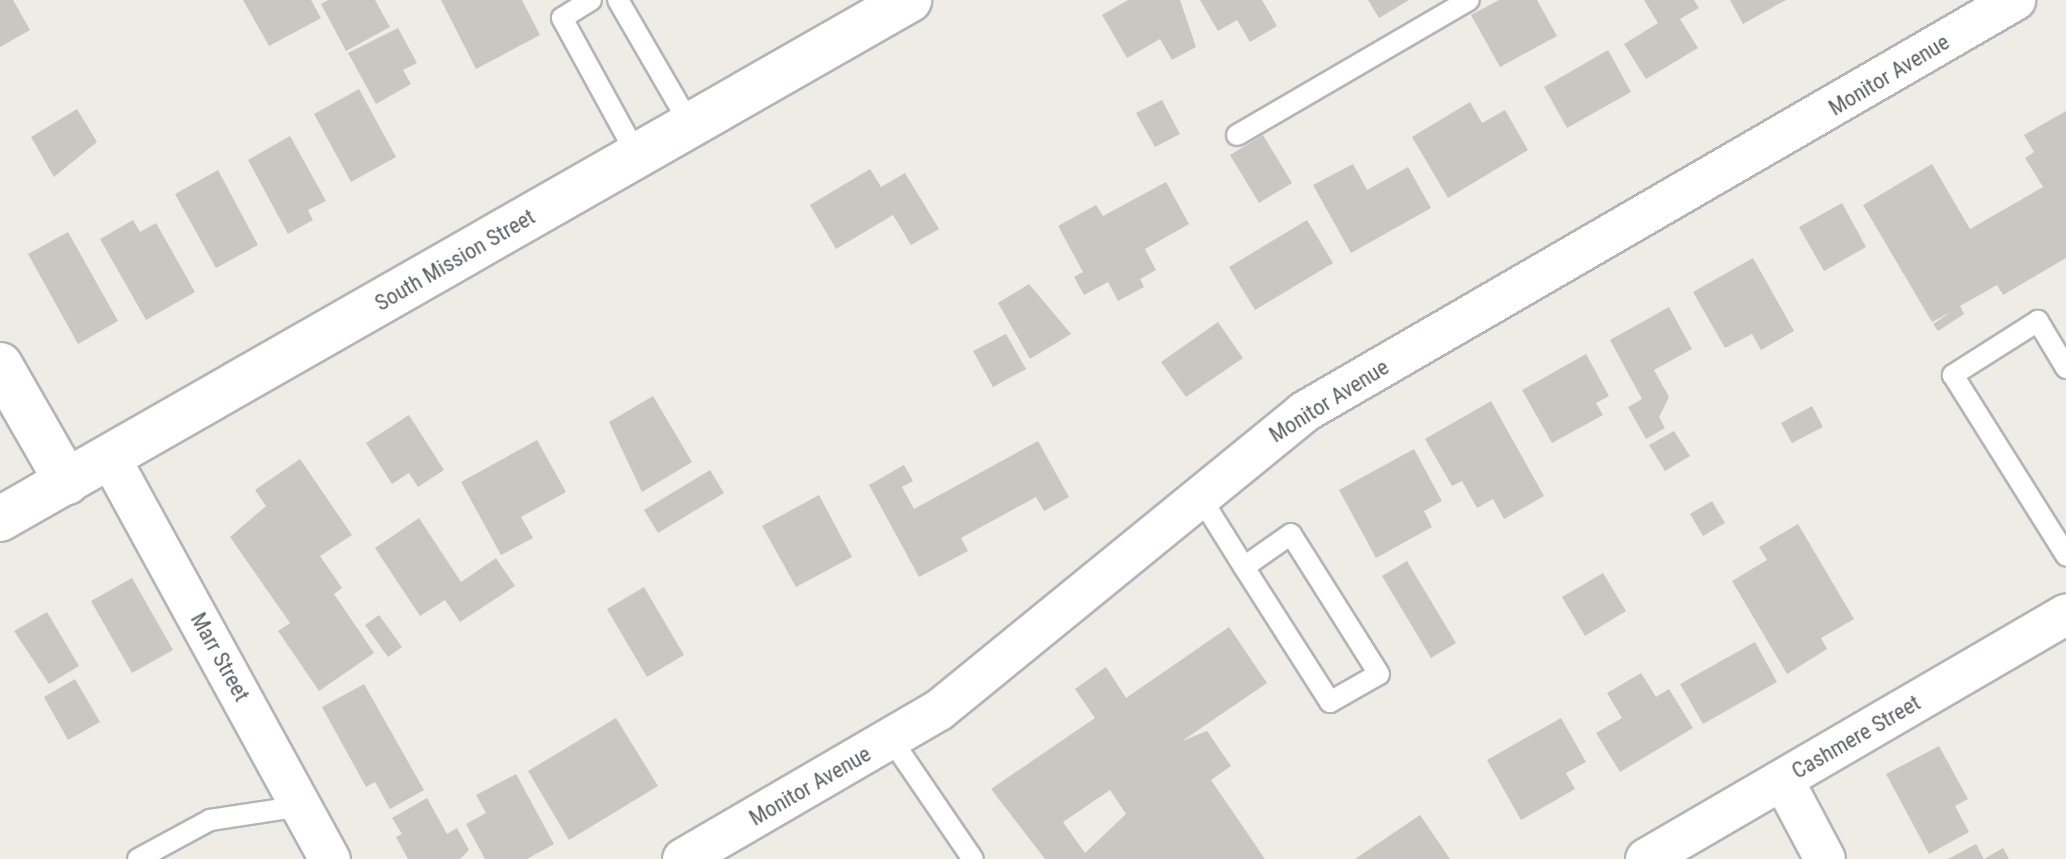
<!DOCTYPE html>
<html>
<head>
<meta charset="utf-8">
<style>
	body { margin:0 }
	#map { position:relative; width:2066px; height:859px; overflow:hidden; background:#eeece5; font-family:"Roboto Condensed",sans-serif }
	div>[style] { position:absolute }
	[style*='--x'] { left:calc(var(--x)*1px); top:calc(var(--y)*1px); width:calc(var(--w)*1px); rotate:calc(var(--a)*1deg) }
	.building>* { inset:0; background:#cac7c2 }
	.roads { filter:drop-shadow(2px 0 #b2b5b9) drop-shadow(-2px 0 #b2b5b9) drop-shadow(0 2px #b2b5b9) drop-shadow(0 -2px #b2b5b9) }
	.service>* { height:20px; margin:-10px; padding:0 10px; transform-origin:10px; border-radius:10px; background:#fff }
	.minor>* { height:40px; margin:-20px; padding:0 20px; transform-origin:20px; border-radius:20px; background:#fff }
	.secondary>* { height:44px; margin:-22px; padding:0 22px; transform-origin:22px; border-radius:22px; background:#fff }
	span { translate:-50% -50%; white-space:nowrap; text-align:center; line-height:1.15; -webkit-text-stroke:6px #fff; paint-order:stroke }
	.street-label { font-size:22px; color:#5d6064 }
</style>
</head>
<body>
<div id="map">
	<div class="building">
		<div style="clip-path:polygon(0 0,13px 0,30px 30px,0 47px)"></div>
		<div style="clip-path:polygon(243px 0,311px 0,321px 18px,269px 46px)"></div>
		<div style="clip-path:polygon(328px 0,375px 0,390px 27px,346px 51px,321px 4px)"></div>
		<div style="clip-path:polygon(441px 0,522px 0,540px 35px,476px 69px)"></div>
		<div style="clip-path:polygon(1128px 0,1180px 0,1196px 47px,1172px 60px,1160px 39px,1127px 58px,1102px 15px)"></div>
		<div style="clip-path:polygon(1200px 0,1262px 0,1277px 26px,1250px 42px,1237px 20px,1218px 31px)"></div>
		<div style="clip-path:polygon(1368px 0,1409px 0,1379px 18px)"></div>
		<div style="clip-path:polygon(1499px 0,1537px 0,1557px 36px,1500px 67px,1471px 15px)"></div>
		<div style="clip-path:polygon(1644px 0,1694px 0,1699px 8px,1680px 19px,1698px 48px,1646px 79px,1624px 44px,1658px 23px)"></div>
		<div style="clip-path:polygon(1730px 0,1786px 0,1743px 24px)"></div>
		<div style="clip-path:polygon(398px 28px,417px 63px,403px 70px,411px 84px,376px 104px,348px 53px)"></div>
		<div style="clip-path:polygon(1608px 50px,1631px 92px,1567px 128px,1544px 87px)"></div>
		<div style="clip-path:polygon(359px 89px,396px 157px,351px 182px,314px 114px)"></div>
		<div style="clip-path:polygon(1162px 100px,1180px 134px,1155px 147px,1136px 113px)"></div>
		<div style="clip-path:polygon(1470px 102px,1482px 123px,1505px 110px,1528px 150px,1448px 198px,1412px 137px)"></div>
		<div style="clip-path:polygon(77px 109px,97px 142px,54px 177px,31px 137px)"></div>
		<div style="clip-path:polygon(2066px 111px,2066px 258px,2003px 295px,1997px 285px,1960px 306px,1964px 314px,1938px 331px,1933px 324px,1951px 312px,1932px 322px,1863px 205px,1932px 164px,1970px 229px,2043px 187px,2025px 158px,2034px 152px,2024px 135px)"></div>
		<div style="clip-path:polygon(1263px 135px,1292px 183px,1259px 203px,1230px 155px)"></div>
		<div style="clip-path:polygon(290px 136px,326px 201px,308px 210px,313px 220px,288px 234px,248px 160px)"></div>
		<div style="clip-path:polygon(1353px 164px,1367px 190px,1408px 167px,1431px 208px,1351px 253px,1313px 185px)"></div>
		<div style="clip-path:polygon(870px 169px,881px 187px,905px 173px,939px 229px,911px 245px,893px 215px,836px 249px,810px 205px)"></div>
		<div style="clip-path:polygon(218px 170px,258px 245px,216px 268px,175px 194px)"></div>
		<div style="clip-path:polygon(1166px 182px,1189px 224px,1145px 249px,1156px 270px,1140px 279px,1144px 287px,1118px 301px,1108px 282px,1084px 295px,1074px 277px,1083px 272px,1058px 226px,1096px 205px,1103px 216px)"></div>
		<div style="clip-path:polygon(1842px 203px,1866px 247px,1824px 271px,1799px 227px)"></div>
		<div style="clip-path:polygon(133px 220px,140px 232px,156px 223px,195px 292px,146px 320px,100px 239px)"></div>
		<div style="clip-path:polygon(1307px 220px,1333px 263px,1255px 310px,1229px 267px)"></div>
		<div style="clip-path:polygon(68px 232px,118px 321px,78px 344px,28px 254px)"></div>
		<div style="clip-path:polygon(1753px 258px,1794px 331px,1761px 350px,1752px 334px,1725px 348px,1693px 292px)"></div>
		<div style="clip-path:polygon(1029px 284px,1071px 334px,1030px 359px,998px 303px)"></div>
		<div style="clip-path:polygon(1669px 307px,1692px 349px,1654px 370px,1669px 397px,1659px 417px,1665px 428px,1646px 439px,1628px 407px,1642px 399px,1610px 340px)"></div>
		<div style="clip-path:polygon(1218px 322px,1243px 358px,1186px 397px,1161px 362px)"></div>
		<div style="clip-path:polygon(1006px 334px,1026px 369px,993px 387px,973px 351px)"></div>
		<div style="clip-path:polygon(1586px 354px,1609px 396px,1596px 403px,1603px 415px,1552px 443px,1522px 390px)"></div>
		<div style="clip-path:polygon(653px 396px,692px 462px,642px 492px,609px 422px)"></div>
		<div style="clip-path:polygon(1491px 401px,1544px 496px,1504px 519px,1493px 499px,1477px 508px,1462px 481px,1452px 486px,1425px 439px)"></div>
		<div style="clip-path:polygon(1812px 406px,1823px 427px,1792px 443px,1781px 423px)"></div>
		<div style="clip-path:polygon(409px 415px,444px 470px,418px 487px,409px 473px,392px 484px,366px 443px)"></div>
		<div style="clip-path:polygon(1674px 431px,1690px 456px,1665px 471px,1649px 445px)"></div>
		<div style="clip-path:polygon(537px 440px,566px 492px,521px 517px,533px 538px,501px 555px,461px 482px)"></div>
		<div style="clip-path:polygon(1038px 441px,1069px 497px,1044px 511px,1036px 497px,961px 538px,968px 551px,919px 577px,869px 485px,904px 465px,913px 481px,902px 487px,914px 509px)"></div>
		<div style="clip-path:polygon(1414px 449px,1442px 501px,1424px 511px,1432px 527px,1376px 558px,1339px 490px)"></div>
		<div style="clip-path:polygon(300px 459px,352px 535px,320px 556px,342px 588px,334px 594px,374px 653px,319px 691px,278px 631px,290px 623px,230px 537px,266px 506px,255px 490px)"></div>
		<div style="clip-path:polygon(710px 470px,724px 493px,658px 533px,644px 510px)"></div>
		<div style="clip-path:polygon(819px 495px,852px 557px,796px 587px,762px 526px)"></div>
		<div style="clip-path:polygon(1712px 501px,1725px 523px,1703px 536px,1690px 514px)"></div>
		<div style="clip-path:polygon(419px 518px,461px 582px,496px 558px,515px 586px,460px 622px,445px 600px,420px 616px,375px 548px)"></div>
		<div style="clip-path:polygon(1798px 524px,1854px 619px,1821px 638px,1827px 649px,1787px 674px,1732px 581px,1767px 560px,1759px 547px)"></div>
		<div style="clip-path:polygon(1407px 561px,1456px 643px,1431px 658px,1382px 576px)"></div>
		<div style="clip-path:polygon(1603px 573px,1626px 611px,1585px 636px,1562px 597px)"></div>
		<div style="clip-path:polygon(132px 578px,173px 650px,132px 673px,91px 601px)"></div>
		<div style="clip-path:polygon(644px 587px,684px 655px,647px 677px,607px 609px)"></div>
		<div style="clip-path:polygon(47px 612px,79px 666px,49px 684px,14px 631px)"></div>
		<div style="clip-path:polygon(379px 615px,402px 647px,388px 657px,365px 625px)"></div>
		<div style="clip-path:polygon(evenodd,1229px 627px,1267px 683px,1182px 741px,1207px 731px,1231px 766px,1211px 780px,1265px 859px,1045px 859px,991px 789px,1095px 718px,1075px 689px,1106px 667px,1126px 698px,1229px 627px,1110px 790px,1126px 814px,1085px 853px,1063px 822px,1110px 790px)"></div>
		<div style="clip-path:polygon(1755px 642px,1777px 682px,1703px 724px,1680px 684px)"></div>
		<div style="clip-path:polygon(1641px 673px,1656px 697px,1669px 689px,1693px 728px,1620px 772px,1596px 733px,1622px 718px,1607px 693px)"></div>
		<div style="clip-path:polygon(75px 679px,100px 722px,68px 740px,44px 697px)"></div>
		<div style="clip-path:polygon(364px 684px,424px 790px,390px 809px,375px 782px,366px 787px,322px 707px)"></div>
		<div style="clip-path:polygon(616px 718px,658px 786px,569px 840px,528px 771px)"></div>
		<div style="clip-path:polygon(1561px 718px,1586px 762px,1566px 773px,1575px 789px,1521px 820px,1487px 760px)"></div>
		<div style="clip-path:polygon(1939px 746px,1968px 799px,1955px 806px,1969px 832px,1929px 854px,1886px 774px)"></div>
		<div style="clip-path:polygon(516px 774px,554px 844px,527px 859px,485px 859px,466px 824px,486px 813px,476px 795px)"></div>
		<div style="clip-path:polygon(427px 798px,447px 834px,457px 828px,469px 850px,460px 859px,408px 859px,396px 837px,402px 834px,392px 818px)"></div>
		<div style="clip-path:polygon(1420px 815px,1450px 859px,1355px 859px)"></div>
		<div style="clip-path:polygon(1976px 844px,1984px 859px,2003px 848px,2009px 859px,1948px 859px)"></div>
	</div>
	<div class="roads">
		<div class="service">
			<div style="--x:591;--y:0;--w:34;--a:148"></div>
			<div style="--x:562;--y:18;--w:156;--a:61.3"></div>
			<div style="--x:618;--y:0;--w:143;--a:59.9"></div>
			<div style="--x:1237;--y:135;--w:268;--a:-30.2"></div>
			<div style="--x:2066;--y:368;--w:55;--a:-120.8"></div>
			<div style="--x:2038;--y:321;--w:101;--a:147.6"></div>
			<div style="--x:1953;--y:375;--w:213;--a:57.9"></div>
			<div style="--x:1199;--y:495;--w:85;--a:58"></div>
			<div style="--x:1244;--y:567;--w:160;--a:57.5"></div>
			<div style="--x:1330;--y:702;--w:56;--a:-29.7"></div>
			<div style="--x:1379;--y:674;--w:165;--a:-122.2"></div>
			<div style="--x:1291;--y:534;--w:57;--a:144.9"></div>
			<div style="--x:891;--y:739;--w:145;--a:55.7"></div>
			<div style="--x:138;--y:859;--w:82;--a:-28.4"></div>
			<div style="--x:210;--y:820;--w:92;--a:-8.7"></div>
		</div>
		<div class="minor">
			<div style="--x:109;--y:456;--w:460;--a:61.3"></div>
			<div style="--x:1783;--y:780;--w:89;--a:62"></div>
			<div style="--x:683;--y:859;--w:296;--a:-30.2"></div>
			<div style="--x:939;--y:710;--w:471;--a:-39.2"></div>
			<div style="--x:1304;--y:412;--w:822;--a:-30.09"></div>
			<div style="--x:1646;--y:859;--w:486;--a:-30.2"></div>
		</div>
		<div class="secondary">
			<div style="--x:0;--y:365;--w:135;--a:60.2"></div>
			<div style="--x:0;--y:519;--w:1047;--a:-29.72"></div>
		</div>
	</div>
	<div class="street-label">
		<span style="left:1889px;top:75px;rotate:-31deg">Monitor Avenue</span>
		<span style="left:455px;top:260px;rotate:-30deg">South Mission Street</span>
		<span style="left:1329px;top:401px;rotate:-32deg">Monitor Avenue</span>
		<span style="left:220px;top:657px;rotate:61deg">Marr Street</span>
		<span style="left:1856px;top:737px;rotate:-30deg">Cashmere Street</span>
		<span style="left:810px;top:786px;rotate:-30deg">Monitor Avenue</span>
	</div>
</div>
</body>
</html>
